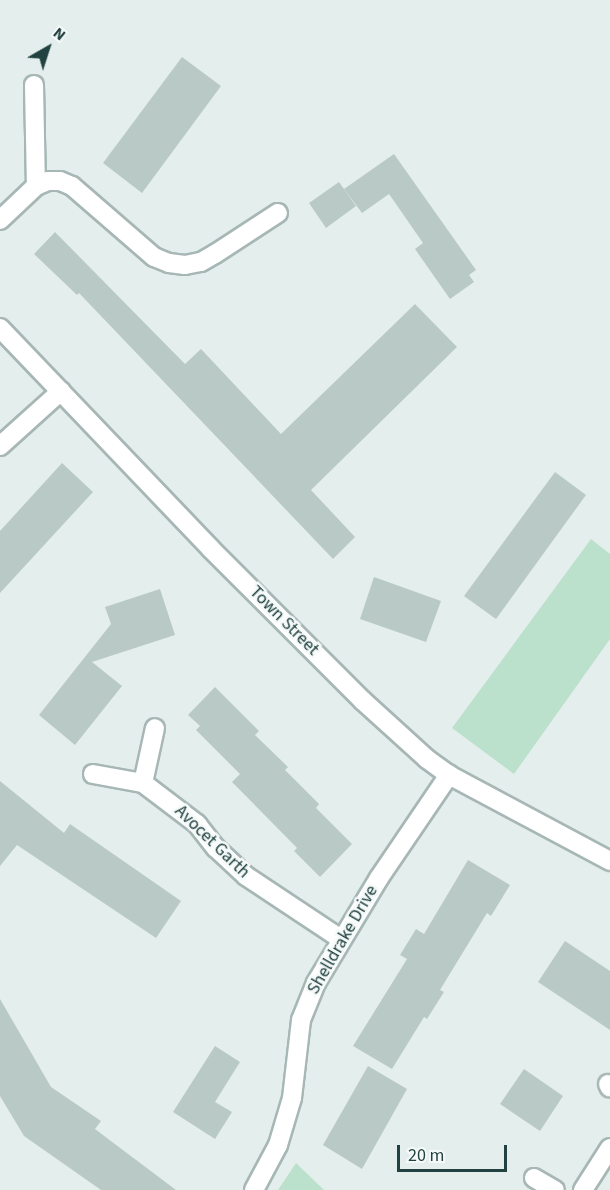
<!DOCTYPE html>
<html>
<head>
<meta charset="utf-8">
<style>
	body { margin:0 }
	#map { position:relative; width:610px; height:1190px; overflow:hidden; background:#e4eeec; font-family:"Source Sans 3",sans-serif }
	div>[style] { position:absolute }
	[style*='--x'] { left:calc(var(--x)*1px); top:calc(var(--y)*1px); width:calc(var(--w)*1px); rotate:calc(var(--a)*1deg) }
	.green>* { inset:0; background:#bbe1cd }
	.building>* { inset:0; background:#b9cac6 }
	.roads { filter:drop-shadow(2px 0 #a6b7b5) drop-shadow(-2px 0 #a6b7b5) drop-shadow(0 2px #a6b7b5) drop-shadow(0 -2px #a6b7b5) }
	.street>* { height:18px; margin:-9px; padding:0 9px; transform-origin:9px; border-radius:9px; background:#fff }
	.secondary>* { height:18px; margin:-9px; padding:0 9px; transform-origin:9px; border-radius:9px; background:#fff }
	span { translate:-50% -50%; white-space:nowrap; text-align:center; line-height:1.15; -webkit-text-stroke:5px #f5faf9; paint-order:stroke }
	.street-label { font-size:18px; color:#214240 }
	.north { position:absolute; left:18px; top:18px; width:60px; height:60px; -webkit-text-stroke:4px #f5faf9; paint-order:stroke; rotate:39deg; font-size:16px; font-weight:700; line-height:24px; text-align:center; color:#214240 }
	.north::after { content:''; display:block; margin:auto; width:21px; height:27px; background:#214240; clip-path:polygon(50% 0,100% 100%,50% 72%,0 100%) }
	.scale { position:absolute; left:397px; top:1145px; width:110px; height:27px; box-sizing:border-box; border:3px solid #214240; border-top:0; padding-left:8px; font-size:18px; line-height:21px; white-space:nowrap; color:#214240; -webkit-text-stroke:4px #f5faf9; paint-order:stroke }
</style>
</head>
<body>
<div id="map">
	<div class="green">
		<div style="clip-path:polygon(591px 539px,610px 554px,610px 639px,514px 774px,452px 728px)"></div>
		<div style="clip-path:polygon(296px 1163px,324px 1190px,278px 1190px)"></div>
	</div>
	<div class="building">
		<div style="clip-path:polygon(182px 57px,221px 86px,142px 193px,103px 163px)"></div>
		<div style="clip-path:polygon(394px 154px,476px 270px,469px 275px,474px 282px,450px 299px,415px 249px,423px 243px,389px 194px,362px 213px,344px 189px)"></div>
		<div style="clip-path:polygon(339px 182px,356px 206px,326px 228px,309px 203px)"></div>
		<div style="clip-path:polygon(55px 232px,185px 364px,201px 349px,281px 434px,415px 304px,457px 347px,311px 490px,355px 537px,333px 559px,79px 293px,77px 295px,34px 254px)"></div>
		<div style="clip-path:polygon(62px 463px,93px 492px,0 593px,0 531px)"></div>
		<div style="clip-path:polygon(555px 472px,586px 495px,496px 619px,464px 596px)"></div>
		<div style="clip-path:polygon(374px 577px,441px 601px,426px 642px,360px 619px)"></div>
		<div style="clip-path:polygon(160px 589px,175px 635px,92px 662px,122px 686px,75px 745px,39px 715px,111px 624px,105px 607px)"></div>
		<div style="clip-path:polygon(215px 687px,259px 731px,255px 735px,288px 767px,285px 770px,319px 804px,316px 808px,352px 844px,320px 877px,294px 851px,297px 848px,232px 782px,240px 774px,196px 730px,200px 726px,188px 715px)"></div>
		<div style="clip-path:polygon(0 781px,64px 833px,70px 824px,181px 901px,156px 938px,17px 845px,0 866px)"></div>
		<div style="clip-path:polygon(468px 860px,510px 885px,491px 916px,487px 913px,440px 990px,444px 992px,427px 1019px,424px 1017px,392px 1069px,353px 1046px,407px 959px,400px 955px,416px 929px,424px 934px)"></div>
		<div style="clip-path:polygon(565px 941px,610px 971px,610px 1030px,538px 982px)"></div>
		<div style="clip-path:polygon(0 999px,51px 1087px,101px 1121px,95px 1129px,176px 1190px,101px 1190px,24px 1136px,0 1096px)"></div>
		<div style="clip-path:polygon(215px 1046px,240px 1062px,215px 1102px,232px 1112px,215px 1139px,173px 1112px)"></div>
		<div style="clip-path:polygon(368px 1066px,407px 1089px,362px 1169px,323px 1145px)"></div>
		<div style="clip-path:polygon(524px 1069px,563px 1096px,540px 1131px,500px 1104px)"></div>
	</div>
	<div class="roads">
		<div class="street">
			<div style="--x:34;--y:85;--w:101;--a:88.9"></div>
			<div style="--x:0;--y:220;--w:50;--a:-43.4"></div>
			<div style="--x:36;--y:186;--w:13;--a:-23"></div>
			<div style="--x:48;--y:181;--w:12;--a:0"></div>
			<div style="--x:60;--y:181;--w:13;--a:23"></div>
			<div style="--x:72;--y:186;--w:108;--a:40.9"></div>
			<div style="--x:154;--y:257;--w:16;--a:22"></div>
			<div style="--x:169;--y:263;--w:16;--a:7"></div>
			<div style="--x:185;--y:265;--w:16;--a:-11"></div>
			<div style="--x:201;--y:262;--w:16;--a:-30"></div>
			<div style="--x:215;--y:254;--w:75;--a:-33.1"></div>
			<div style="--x:0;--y:446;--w:82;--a:-42"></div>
			<div style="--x:93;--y:774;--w:51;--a:10.2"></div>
			<div style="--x:143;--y:783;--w:68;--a:37.2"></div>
			<div style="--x:197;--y:824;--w:31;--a:52"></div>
			<div style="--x:216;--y:848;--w:41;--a:43"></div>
			<div style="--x:246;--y:876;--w:114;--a:33.6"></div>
			<div style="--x:143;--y:783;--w:56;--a:-77.7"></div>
			<div style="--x:608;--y:1084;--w:4;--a:63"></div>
			<div style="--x:534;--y:1178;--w:24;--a:30"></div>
			<div style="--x:254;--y:1190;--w:51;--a:-61.9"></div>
			<div style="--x:278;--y:1145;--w:49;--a:-73.4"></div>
			<div style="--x:292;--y:1098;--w:79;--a:-83.4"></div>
			<div style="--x:301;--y:1020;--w:40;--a:-68"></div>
			<div style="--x:316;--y:983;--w:122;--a:-59"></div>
			<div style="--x:379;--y:878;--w:125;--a:-55.8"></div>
			<div style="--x:583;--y:1190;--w:50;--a:-57.3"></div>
		</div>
		<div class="secondary">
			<div style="--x:0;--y:328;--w:306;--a:46.3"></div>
			<div style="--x:211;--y:549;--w:214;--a:45"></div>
			<div style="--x:362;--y:700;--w:88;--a:42.2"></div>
			<div style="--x:427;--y:759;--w:27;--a:36"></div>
			<div style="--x:449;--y:775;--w:183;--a:28.1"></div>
		</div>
	</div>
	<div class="street-label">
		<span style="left:284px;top:621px;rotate:45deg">Town Street</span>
		<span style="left:212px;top:842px;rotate:44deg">Avocet Garth</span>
		<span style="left:343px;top:940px;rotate:-60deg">Shelldrake Drive</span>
	</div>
	<div class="north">N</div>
	<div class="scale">20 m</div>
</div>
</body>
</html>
